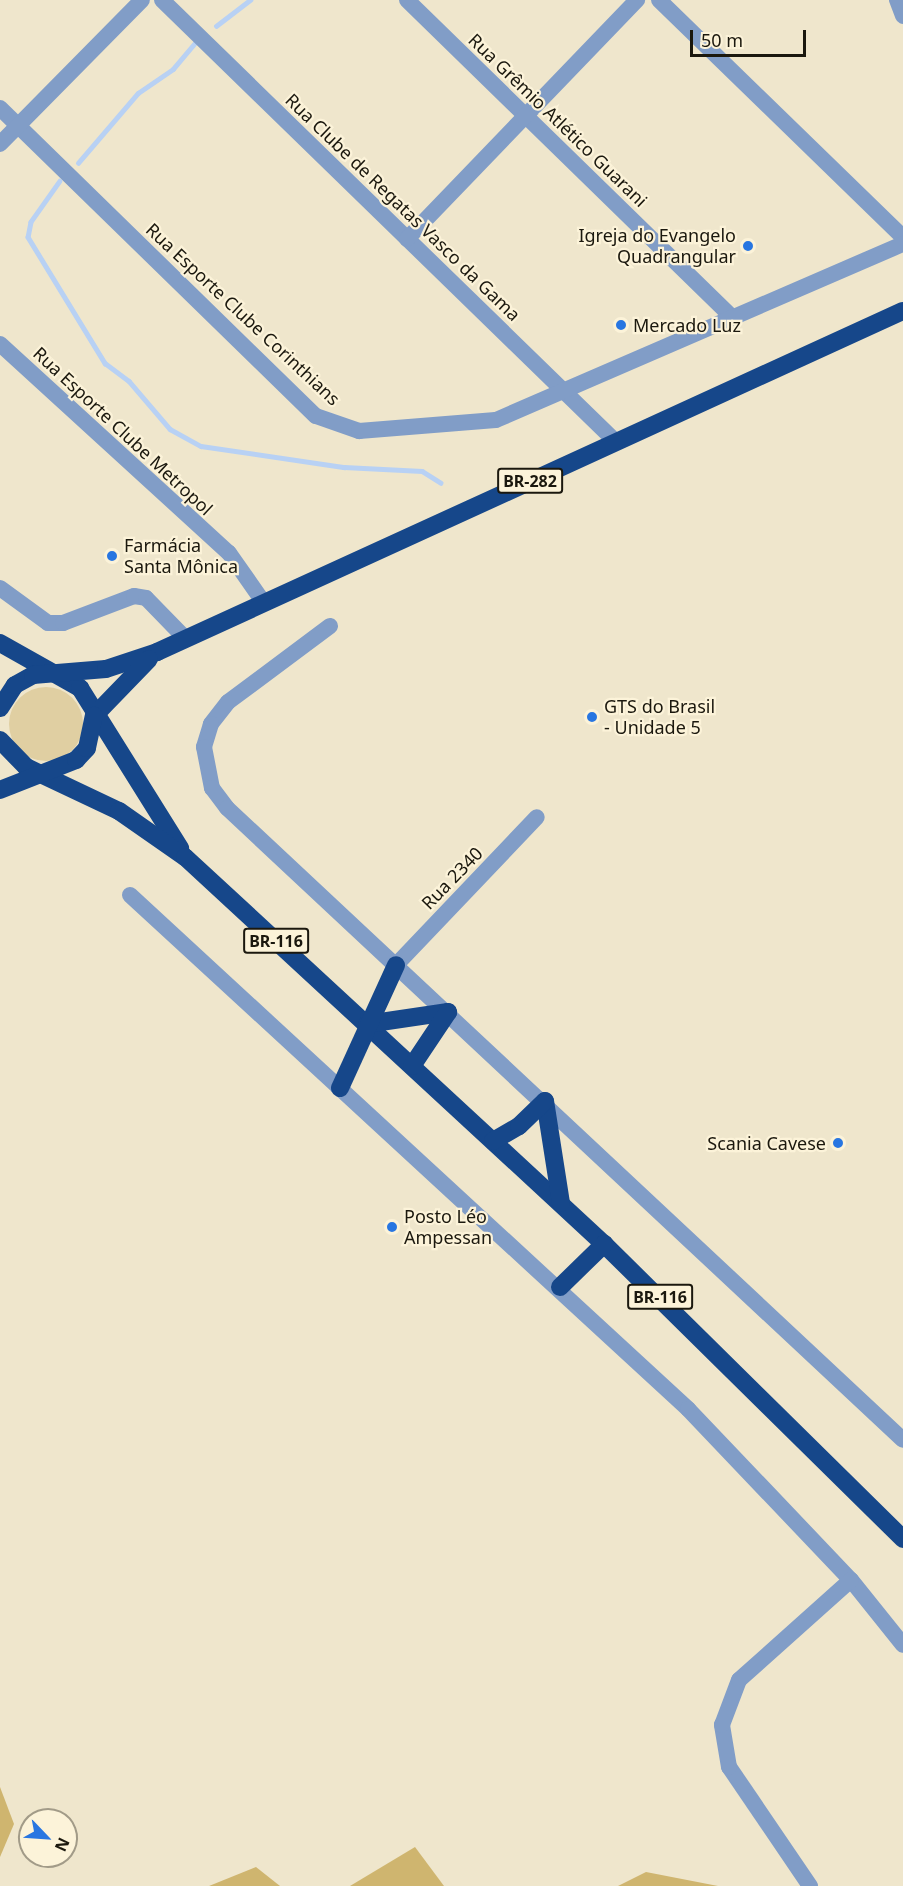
<!DOCTYPE html>
<html>
<head>
<meta charset="utf-8">
<style>
	body { margin:0 }
	#map { position:relative; width:903px; height:1886px; overflow:hidden; background:#efe6cc; font-family:"Noto Sans",sans-serif }
	div>[style] { position:absolute }
	[style*='--x'] { left:calc(var(--x)*1px); top:calc(var(--y)*1px); width:calc(var(--w)*1px); rotate:calc(var(--a)*1deg) }
	.green>* { inset:0; background:#e0cfa2 }
	.round { border-radius:50% }
	.forest>* { inset:0; background:#cfb56f }
	.stream>* { height:4.5px; margin:-2.25px; padding:0 2.25px; transform-origin:2.25px; border-radius:2.25px; background:#b8d1f4 }
	.minor>* { height:16px; margin:-8px; padding:0 8px; transform-origin:8px; border-radius:8px; background:#819dc7 }
	.highway>* { height:18px; margin:-9px; padding:0 9px; transform-origin:9px; border-radius:9px; background:#16478a }
	.dots>* { width:16px; height:16px; translate:-50% -50%; box-sizing:border-box; border:3px solid #fcf3d9; border-radius:50% }
	span { translate:-50% -50%; white-space:nowrap; text-align:center; line-height:1.15; -webkit-text-stroke:4.5px #fcf3d9; paint-order:stroke }
	.shield-label span { padding:2px 4px; background:#fcf3d9; border:2px solid; border-radius:4px; -webkit-text-stroke-width:0 }
	.shield-label { font-size:16px; color:#1b180e; font-weight:700 }
	.street-label { font-size:18px; color:#1b180e }
	.poi-label { font-size:18px; color:#1b180e }
	.right { translate:-100% -50%; text-align:right }
	.left { translate:0 -50%; text-align:left }
	.north { position:absolute; left:18px; top:1808px; width:60px; height:60px; box-sizing:border-box; background:#fcf3d9; border:2px solid #a29b88; border-radius:50%; rotate:115deg; font-size:16px; font-weight:700; line-height:24px; text-align:center; color:#1b180e }
	.north::after { content:''; display:block; margin:auto; width:21px; height:27px; background:#2876e1; clip-path:polygon(50% 0,100% 100%,50% 72%,0 100%) }
	.scale { position:absolute; left:690px; top:30px; width:116px; height:27px; box-sizing:border-box; border:3px solid #1b180e; border-top:0; padding-left:8px; font-size:18px; line-height:21px; white-space:nowrap; color:#1b180e; -webkit-text-stroke:4px #fcf3d9; paint-order:stroke }
</style>
</head>
<body>
<div id="map">
	<div class="green">
		<div class="round" style="left:9px;top:687px;width:74px;height:74px"></div>
	</div>
	<div class="forest">
		<div style="clip-path:polygon(0 1787px,14px 1824px,0 1857px)"></div>
		<div style="clip-path:polygon(415px 1847px,444px 1886px,350px 1886px)"></div>
		<div style="clip-path:polygon(256px 1867px,280px 1886px,209px 1886px)"></div>
		<div style="clip-path:polygon(646px 1872px,718px 1886px,618px 1886px)"></div>
	</div>
	<div class="stream">
		<div style="--x:216;--y:26;--w:43;--a:-37.4"></div>
		<div style="--x:78;--y:163;--w:92;--a:-49.4"></div>
		<div style="--x:138;--y:93;--w:42;--a:-34.4"></div>
		<div style="--x:173;--y:69;--w:34;--a:-50"></div>
		<div style="--x:60;--y:181;--w:50;--a:125.3"></div>
		<div style="--x:31;--y:222;--w:15;--a:101"></div>
		<div style="--x:28;--y:237;--w:148;--a:58.6"></div>
		<div style="--x:105;--y:363;--w:30;--a:37"></div>
		<div style="--x:129;--y:381;--w:63;--a:49.5"></div>
		<div style="--x:170;--y:429;--w:35;--a:29"></div>
		<div style="--x:201;--y:446;--w:145;--a:8.4"></div>
		<div style="--x:344;--y:467;--w:78;--a:2.9"></div>
		<div style="--x:422;--y:471;--w:22;--a:32"></div>
	</div>
	<div class="minor">
		<div style="--x:162;--y:0;--w:634;--a:44.23"></div>
		<div style="--x:407;--y:0;--w:455;--a:44.3"></div>
		<div style="--x:659;--y:0;--w:340;--a:44.2"></div>
		<div style="--x:897;--y:0;--w:17;--a:69"></div>
		<div style="--x:0;--y:108;--w:441;--a:44.3"></div>
		<div style="--x:316;--y:416;--w:46;--a:19.2"></div>
		<div style="--x:359;--y:431;--w:137;--a:-4.6"></div>
		<div style="--x:496;--y:420;--w:443;--a:-23.4"></div>
		<div style="--x:0;--y:144;--w:202;--a:-45.4"></div>
		<div style="--x:407;--y:239;--w:332;--a:-46.1"></div>
		<div style="--x:0;--y:344;--w:310;--a:42.4"></div>
		<div style="--x:229;--y:553;--w:61;--a:55"></div>
		<div style="--x:0;--y:588;--w:59;--a:36.1"></div>
		<div style="--x:48;--y:623;--w:15;--a:0"></div>
		<div style="--x:63;--y:623;--w:76;--a:-20.8"></div>
		<div style="--x:134;--y:596;--w:12;--a:9"></div>
		<div style="--x:146;--y:598;--w:57;--a:45.7"></div>
		<div style="--x:330;--y:626;--w:127;--a:143.3"></div>
		<div style="--x:228;--y:702;--w:28;--a:128"></div>
		<div style="--x:211;--y:724;--w:24;--a:107"></div>
		<div style="--x:204;--y:747;--w:42;--a:79"></div>
		<div style="--x:212;--y:788;--w:25;--a:53"></div>
		<div style="--x:227;--y:808;--w:925;--a:43.07"></div>
		<div style="--x:130;--y:895;--w:759;--a:42.65"></div>
		<div style="--x:688;--y:1409;--w:236;--a:46.4"></div>
		<div style="--x:851;--y:1580;--w:83;--a:51.3"></div>
		<div style="--x:396;--y:965;--w:204;--a:-46.4"></div>
		<div style="--x:810;--y:1886;--w:144;--a:-124.2"></div>
		<div style="--x:729;--y:1767;--w:43;--a:-99.5"></div>
		<div style="--x:722;--y:1725;--w:48;--a:-69.3"></div>
		<div style="--x:739;--y:1680;--w:150;--a:-41.8"></div>
	</div>
	<div class="highway">
		<div style="--x:0;--y:643;--w:92;--a:29.4"></div>
		<div style="--x:80;--y:688;--w:189;--a:58"></div>
		<div style="--x:0;--y:708;--w:27;--a:-57"></div>
		<div style="--x:15;--y:685;--w:21;--a:-29"></div>
		<div style="--x:33;--y:675;--w:73;--a:-4.7"></div>
		<div style="--x:106;--y:669;--w:54;--a:-18.4"></div>
		<div style="--x:157;--y:652;--w:820;--a:-24.57"></div>
		<div style="--x:94;--y:716;--w:79;--a:-46"></div>
		<div style="--x:0;--y:740;--w:37;--a:46"></div>
		<div style="--x:26;--y:767;--w:103;--a:25.3"></div>
		<div style="--x:119;--y:811;--w:80;--a:34.9"></div>
		<div style="--x:185;--y:857;--w:570;--a:42.73"></div>
		<div style="--x:604;--y:1244;--w:420;--a:44.6"></div>
		<div style="--x:0;--y:790;--w:82;--a:-21.5"></div>
		<div style="--x:76;--y:760;--w:16;--a:-47"></div>
		<div style="--x:87;--y:748;--w:33;--a:-78"></div>
		<div style="--x:367;--y:1024;--w:82;--a:-8.4"></div>
		<div style="--x:412;--y:1066;--w:65;--a:-56.3"></div>
		<div style="--x:340;--y:1088;--w:135;--a:-65.5"></div>
		<div style="--x:545;--y:1101;--w:103;--a:81.1"></div>
		<div style="--x:493;--y:1141;--w:30;--a:-30"></div>
		<div style="--x:519;--y:1126;--w:36;--a:-44"></div>
		<div style="--x:560;--y:1287;--w:62;--a:-44.3"></div>
	</div>
	<div class="dots">
		<div style="left:748px;top:246px;background:#2876e1"></div>
		<div style="left:621px;top:325px;background:#2876e1"></div>
		<div style="left:112px;top:556px;background:#2876e1"></div>
		<div style="left:592px;top:717px;background:#2876e1"></div>
		<div style="left:838px;top:1143px;background:#2876e1"></div>
		<div style="left:392px;top:1227px;background:#2876e1"></div>
	</div>
	<div class="shield-label">
		<span style="left:530px;top:481px">BR-282</span>
		<span style="left:276px;top:941px">BR-116</span>
		<span style="left:660px;top:1297px">BR-116</span>
	</div>
	<div class="street-label">
		<span style="left:558px;top:120px;rotate:44deg">Rua Grêmio Atlético Guarani</span>
		<span style="left:403px;top:207px;rotate:44deg">Rua Clube de Regatas Vasco da Gama</span>
		<span style="left:243px;top:314px;rotate:43deg">Rua Esporte Clube Corinthians</span>
		<span style="left:123px;top:431px;rotate:43deg">Rua Esporte Clube Metropol</span>
		<span style="left:452px;top:878px;rotate:-46deg">Rua 2340</span>
	</div>
	<div class="poi-label">
		<span class="right" style="left:736px;top:246px">Igreja do Evangelo<br>Quadrangular</span>
		<span class="left" style="left:633px;top:325px">Mercado Luz</span>
		<span class="left" style="left:124px;top:556px">Farmácia<br>Santa Mônica</span>
		<span class="left" style="left:604px;top:717px">GTS do Brasil<br>- Unidade 5</span>
		<span class="right" style="left:826px;top:1143px">Scania Cavese</span>
		<span class="left" style="left:404px;top:1227px">Posto Léo<br>Ampessan</span>
	</div>
	<div class="north">N</div>
	<div class="scale">50 m</div>
</div>
</body>
</html>
